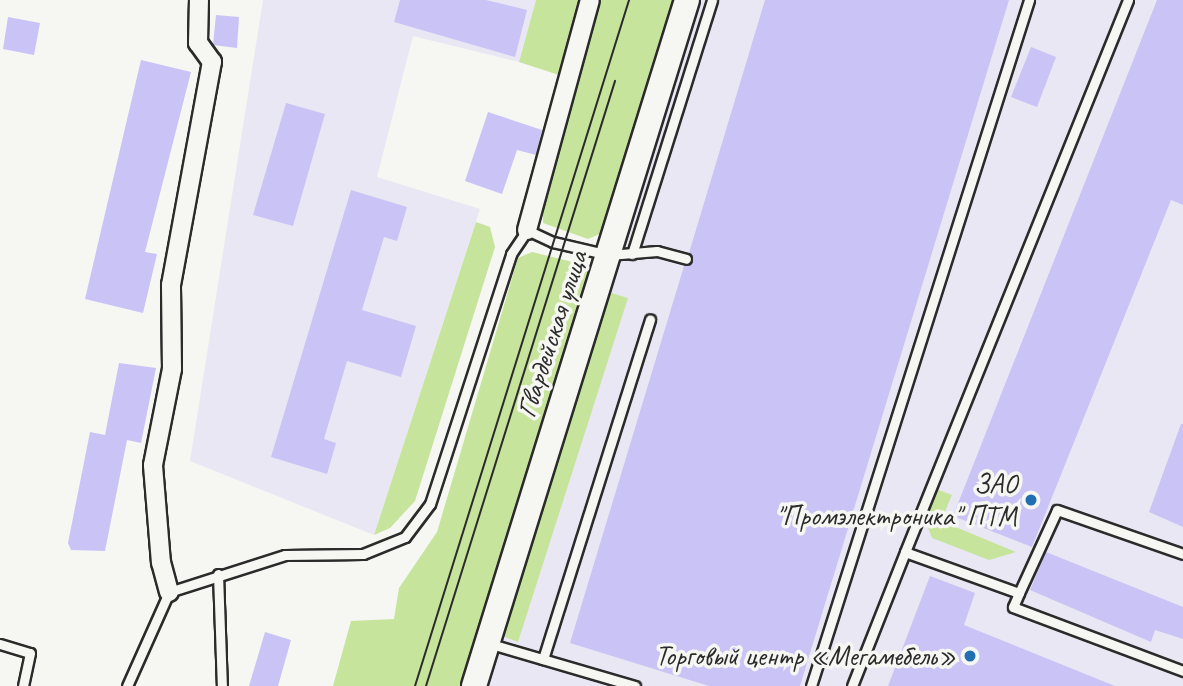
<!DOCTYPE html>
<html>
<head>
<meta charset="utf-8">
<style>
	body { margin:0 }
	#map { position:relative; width:1183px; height:686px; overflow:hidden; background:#f6f6f2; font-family:Caveat,sans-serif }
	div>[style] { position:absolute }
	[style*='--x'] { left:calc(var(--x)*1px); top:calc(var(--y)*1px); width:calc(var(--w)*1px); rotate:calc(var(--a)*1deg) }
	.built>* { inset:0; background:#e9e7f3 }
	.green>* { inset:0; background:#c7e49c }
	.building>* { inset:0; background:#cac3f6 }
	.roads { filter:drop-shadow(2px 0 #2b2b2b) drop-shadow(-2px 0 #2b2b2b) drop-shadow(0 2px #2b2b2b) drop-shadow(0 -2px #2b2b2b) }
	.lane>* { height:9px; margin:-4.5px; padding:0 4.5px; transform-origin:4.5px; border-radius:4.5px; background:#f6f6f2 }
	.street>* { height:18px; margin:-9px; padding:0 9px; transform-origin:9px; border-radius:9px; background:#f6f6f2 }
	.secondary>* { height:24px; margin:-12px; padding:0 12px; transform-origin:12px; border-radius:12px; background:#f6f6f2 }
	.tram>* { height:2px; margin:-1px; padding:0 1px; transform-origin:1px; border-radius:1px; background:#2b2b2b }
	.dots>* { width:19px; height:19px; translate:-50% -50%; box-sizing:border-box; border:4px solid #f6f6f2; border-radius:50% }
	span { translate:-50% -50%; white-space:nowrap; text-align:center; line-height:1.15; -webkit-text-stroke:7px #f6f6f2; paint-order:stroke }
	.street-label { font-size:28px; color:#2b2b2b }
	.poi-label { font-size:28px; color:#2b2b2b }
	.right { translate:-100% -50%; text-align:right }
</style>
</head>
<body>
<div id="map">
	<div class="built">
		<div style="clip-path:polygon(263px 0,536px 0,519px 62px,413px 36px,377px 177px,480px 209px,374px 535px,190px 461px)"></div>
		<div style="clip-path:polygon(698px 0,1183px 0,1183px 686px,484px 686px)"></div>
	</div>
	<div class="green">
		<div style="clip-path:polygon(536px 0,581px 0,559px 75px,519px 62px)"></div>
		<div style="clip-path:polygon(596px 0,675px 0,602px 233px,588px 239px,543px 223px,543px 206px)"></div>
		<div style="clip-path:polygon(476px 222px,490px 227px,495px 247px,415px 501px,390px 528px,374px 535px)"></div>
		<div style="clip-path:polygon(532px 252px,585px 265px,591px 277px,462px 686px,333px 686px,351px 621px,394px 619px,399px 588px,437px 532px,518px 258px)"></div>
		<div style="clip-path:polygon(608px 292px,628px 298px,518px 642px,500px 635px)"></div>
		<div style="clip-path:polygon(936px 489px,952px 495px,941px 521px,1016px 552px,989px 560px,932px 538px,925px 520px)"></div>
	</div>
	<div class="building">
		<div style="clip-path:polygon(400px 0,486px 0,527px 10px,515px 57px,394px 22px)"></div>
		<div style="clip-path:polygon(765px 0,1009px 0,800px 686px,709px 686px,570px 643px,684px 266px,692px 261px,689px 253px)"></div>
		<div style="clip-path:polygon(1157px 0,1183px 0,1183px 205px,1171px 200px,1032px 547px,953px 516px)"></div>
		<div style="clip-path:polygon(216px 15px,239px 17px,237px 48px,213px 45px)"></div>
		<div style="clip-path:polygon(8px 17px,40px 23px,34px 55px,3px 49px)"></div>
		<div style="clip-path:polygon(1031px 47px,1056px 57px,1037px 107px,1011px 97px)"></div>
		<div style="clip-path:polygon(141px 60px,191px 72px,145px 252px,157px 254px,143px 313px,85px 299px)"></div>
		<div style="clip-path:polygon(286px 103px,325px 114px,293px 226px,253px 215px)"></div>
		<div style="clip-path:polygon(488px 112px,542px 130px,536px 155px,517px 150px,502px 194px,465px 181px)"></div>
		<div style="clip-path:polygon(351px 190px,407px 207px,397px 241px,384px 237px,362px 310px,416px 326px,401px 377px,347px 361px,324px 439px,336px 443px,327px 474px,271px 457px)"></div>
		<div style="clip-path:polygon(119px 363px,156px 368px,141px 443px,127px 440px,105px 551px,71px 550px,68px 543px,90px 432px,105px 435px)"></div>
		<div style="clip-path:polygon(1181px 424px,1183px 424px,1183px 527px,1149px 512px)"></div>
		<div style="clip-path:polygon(1046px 552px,1183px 607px,1183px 639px,1155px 630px,1151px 642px,1030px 590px)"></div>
		<div style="clip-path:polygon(930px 576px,975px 593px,964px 625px,1115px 686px,888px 686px)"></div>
		<div style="clip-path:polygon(265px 632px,291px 640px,278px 686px,249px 686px)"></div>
	</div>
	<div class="roads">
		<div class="lane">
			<div style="--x:1128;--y:0;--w:595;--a:112"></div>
			<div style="--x:905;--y:552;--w:121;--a:19.8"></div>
			<div style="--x:1019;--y:593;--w:15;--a:113"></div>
			<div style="--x:1013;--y:607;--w:182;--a:20.6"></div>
			<div style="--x:632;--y:254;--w:266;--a:-72.5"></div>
			<div style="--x:218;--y:574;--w:112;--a:88"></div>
			<div style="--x:1019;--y:593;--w:91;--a:-65.4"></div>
			<div style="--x:1057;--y:510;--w:133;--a:19.2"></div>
			<div style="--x:0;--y:644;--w:31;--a:17"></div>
			<div style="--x:30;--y:653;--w:34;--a:102"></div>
			<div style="--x:491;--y:644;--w:150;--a:16.3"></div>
			<div style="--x:543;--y:659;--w:356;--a:-72.5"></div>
			<div style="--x:127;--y:686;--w:103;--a:-65.9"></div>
			<div style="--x:169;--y:592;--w:122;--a:-17.7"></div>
			<div style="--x:285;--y:555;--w:78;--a:-0.7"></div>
			<div style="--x:363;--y:554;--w:45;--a:-22"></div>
			<div style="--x:405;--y:537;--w:41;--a:-52.9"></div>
			<div style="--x:430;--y:504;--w:263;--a:-72"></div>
			<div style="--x:511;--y:254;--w:29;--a:-56"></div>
			<div style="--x:527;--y:230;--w:29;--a:25"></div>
			<div style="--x:553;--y:242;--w:57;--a:13.1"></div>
			<div style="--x:609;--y:255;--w:48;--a:-4.8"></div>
			<div style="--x:657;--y:251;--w:30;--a:15"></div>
			<div style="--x:811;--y:686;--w:720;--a:-72.37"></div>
			<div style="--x:852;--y:686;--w:144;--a:-68.4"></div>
		</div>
		<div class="street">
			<div style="--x:527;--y:230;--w:238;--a:-74.7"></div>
			<div style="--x:169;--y:592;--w:30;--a:-105"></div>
			<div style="--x:161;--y:563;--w:98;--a:-94.7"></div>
			<div style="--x:153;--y:465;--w:98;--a:-78.8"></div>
			<div style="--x:172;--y:369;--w:84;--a:-90.7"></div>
			<div style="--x:171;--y:285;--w:227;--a:-79.6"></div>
			<div style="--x:212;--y:62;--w:24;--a:-126"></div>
			<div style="--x:198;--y:43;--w:43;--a:-88.7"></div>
		</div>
		<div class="secondary">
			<div style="--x:474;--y:686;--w:718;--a:-72.75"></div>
		</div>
	</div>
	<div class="tram">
		<div style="--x:415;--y:686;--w:719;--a:-72.67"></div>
		<div style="--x:426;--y:686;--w:634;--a:-72.65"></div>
	</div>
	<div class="dots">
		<div style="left:1031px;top:500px;background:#1f6fb2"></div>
		<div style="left:970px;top:656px;background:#1f6fb2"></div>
	</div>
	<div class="street-label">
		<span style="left:552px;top:334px;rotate:-72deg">Гвардейская улица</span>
	</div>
	<div class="poi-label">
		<span class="right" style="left:1017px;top:500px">ЗАО<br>"Промэлектроника" ПТМ</span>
		<span class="right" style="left:956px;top:656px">Торговый центр «Мегамебель»</span>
	</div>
</div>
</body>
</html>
